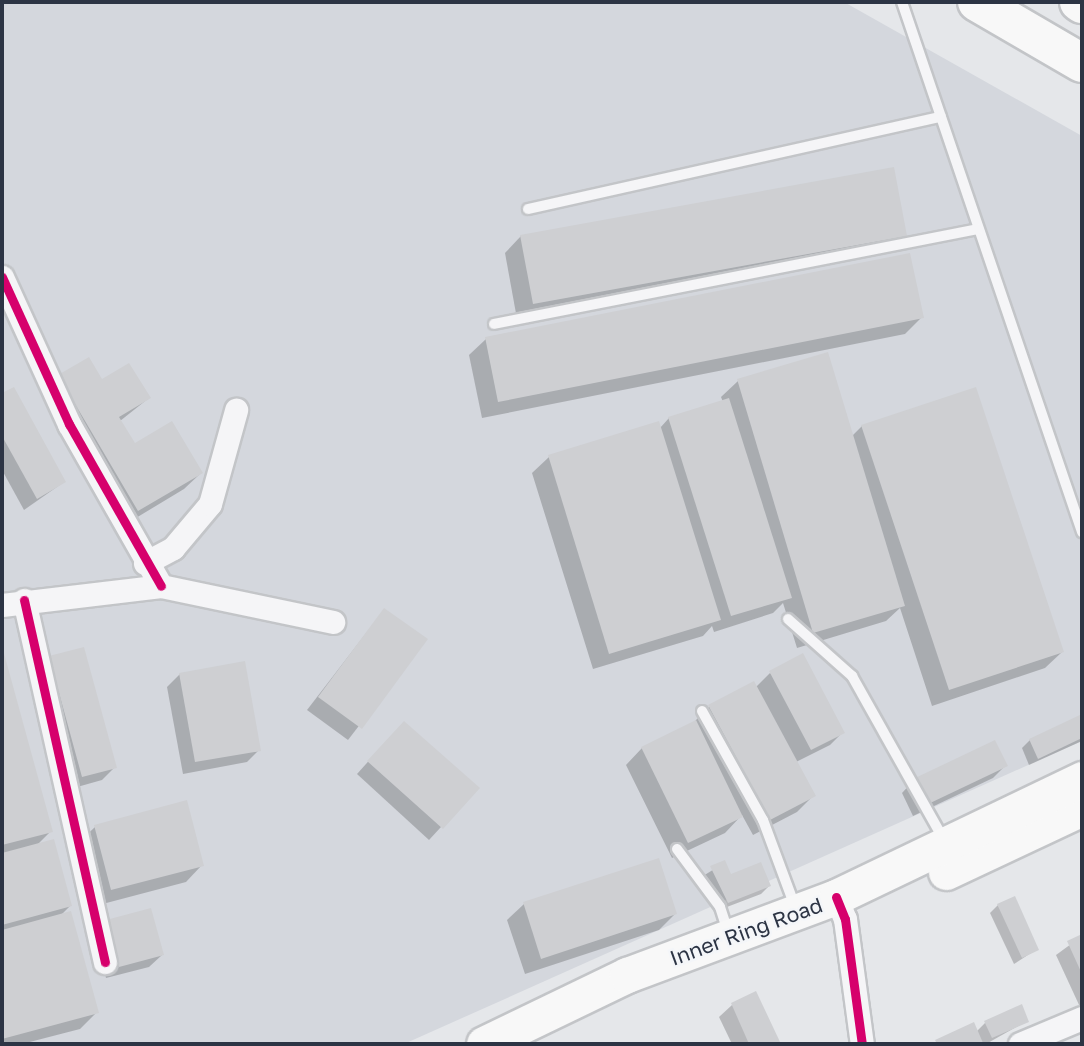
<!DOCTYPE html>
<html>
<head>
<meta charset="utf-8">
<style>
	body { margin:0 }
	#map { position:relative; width:1084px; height:1046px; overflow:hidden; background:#e5e7ea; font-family:"Golos Text",sans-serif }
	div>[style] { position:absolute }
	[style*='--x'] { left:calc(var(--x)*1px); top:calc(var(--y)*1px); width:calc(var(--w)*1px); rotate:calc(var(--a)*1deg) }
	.built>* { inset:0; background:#d4d7dd }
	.shadow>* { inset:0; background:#0003 }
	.building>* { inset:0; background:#cecfd2 }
	.roads { filter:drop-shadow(2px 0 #c3c5c8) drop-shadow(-2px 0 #c3c5c8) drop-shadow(0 2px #c3c5c8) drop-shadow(0 -2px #c3c5c8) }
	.lane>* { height:10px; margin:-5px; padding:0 5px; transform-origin:5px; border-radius:5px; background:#f5f5f7 }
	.street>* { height:23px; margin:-11.5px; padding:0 11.5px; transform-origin:11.5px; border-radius:11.5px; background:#f5f5f7 }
	.primary>* { height:35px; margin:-17.5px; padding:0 17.5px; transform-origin:17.5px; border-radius:17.5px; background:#f8f8f8 }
	.highway>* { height:38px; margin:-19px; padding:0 19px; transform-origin:19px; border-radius:19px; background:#f8f8f8 }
	.cycleway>* { height:9px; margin:-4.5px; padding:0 4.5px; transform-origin:4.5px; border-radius:4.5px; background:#d6006c }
	span { translate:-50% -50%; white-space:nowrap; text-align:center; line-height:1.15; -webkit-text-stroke:5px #f4f6f9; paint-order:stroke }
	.street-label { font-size:21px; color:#2c3444 }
	.frame { position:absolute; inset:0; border:4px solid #2c3444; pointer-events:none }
</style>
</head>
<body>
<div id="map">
	<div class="built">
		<div style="clip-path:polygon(2px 2px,844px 2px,1082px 136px,1082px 741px,404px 1044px,2px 1044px)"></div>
	</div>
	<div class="shadow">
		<div style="clip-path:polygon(905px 235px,888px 252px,517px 319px,505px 253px,521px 236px)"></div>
		<div style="clip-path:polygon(922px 317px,905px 334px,482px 418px,469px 355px,486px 339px)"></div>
		<div style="clip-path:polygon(59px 377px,149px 398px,120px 421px,134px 445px,201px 473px,184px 489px,121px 527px,42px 393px)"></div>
		<div style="clip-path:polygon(738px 381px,852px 436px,862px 426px,1062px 652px,1045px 668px,932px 706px,900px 608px,886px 621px,797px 648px,783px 603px,773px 613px,714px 632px,712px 626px,703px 636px,593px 669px,532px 473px,549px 457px,658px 423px,660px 428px,669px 418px,723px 402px,721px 397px)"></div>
		<div style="clip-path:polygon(13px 389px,64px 482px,24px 510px,2px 470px,2px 395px)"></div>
		<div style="clip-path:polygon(384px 610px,425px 640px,348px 740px,307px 710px)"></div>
		<div style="clip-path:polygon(2px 650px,51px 831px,36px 846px,70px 906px,60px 916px,97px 1012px,80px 1029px,22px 1044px,2px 1044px)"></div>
		<div style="clip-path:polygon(50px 658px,115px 767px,102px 780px,70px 789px,38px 670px)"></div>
		<div style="clip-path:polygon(770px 673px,843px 732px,830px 745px,796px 762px,814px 795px,797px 812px,753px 835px,742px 815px,725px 833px,672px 858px,626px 765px,642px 748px,692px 724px,709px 707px,756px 687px)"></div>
		<div style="clip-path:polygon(180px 674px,259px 750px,247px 762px,183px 774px,167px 687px)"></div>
		<div style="clip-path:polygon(1082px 716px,1082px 741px,1029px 765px,1022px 748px,1030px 740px)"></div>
		<div style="clip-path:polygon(392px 735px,477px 788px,429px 840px,357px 774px)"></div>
		<div style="clip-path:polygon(1006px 765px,993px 778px,913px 816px,902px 793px,914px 780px)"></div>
		<div style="clip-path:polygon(95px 827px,202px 865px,186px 882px,95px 906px,78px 843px)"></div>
		<div style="clip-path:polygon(724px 863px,730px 876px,769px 886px,761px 894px,719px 910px,703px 876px)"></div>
		<div style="clip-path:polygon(524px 904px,675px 914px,659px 930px,525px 974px,507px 920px)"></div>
		<div style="clip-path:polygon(998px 905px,1037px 949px,1014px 964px,990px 913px)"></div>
		<div style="clip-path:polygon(95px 934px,162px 955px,149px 967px,106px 978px)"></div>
		<div style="clip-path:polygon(1082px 936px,1082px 1005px,1080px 1007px,1056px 955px)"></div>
		<div style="clip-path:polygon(755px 994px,779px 1044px,732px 1044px,719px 1017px,732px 1005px)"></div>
		<div style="clip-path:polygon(1027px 1021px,986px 1044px,933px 1044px,976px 1032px,985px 1023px)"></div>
	</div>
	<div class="building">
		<div style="clip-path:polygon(894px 167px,907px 236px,533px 304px,520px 235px)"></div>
		<div style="clip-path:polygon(910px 253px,924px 318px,498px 402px,485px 337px)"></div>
		<div style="clip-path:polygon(828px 352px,905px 606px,813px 633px,737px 379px)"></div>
		<div style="clip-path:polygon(89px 357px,102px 379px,129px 363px,151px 398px,119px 417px,135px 443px,172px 421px,203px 473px,138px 511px,58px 375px)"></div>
		<div style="clip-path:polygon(14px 387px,66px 482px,37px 499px,2px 436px,2px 393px)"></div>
		<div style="clip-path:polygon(976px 387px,1064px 652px,949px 690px,861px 425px)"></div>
		<div style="clip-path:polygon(729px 398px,792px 598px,731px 616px,668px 417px)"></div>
		<div style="clip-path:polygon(659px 421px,721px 620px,609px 654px,548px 455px)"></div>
		<div style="clip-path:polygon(384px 608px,428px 639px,362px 729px,318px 697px)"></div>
		<div style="clip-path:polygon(2px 646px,53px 832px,2px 845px)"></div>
		<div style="clip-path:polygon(84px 647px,117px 768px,82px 777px,49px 656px)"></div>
		<div style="clip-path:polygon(803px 653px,845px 733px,811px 750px,769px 671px)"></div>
		<div style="clip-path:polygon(245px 661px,261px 751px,195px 762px,179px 673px)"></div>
		<div style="clip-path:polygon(754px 681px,816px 796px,770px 820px,708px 705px)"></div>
		<div style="clip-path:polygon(1082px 714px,1082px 738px,1038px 759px,1029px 739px)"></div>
		<div style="clip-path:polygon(696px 720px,743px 817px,688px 843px,641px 747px)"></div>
		<div style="clip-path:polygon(404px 721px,480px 788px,443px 829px,367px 761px)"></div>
		<div style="clip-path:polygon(995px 740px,1008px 766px,926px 805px,913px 779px)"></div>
		<div style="clip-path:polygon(187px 800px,204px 866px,111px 890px,94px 825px)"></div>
		<div style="clip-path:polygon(54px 839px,72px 906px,2px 925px,2px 853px)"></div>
		<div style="clip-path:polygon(659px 858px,677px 914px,541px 959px,523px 902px)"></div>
		<div style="clip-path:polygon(725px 860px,731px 874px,761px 862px,771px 886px,728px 903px,710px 866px)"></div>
		<div style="clip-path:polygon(1015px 896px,1039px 950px,1022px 958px,997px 904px)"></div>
		<div style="clip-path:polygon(151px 908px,164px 955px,119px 967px,106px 920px)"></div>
		<div style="clip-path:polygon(71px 911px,99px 1013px,2px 1039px,2px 930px)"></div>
		<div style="clip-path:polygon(1082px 934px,1082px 974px,1067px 941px)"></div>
		<div style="clip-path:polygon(756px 991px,781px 1044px,749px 1044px,731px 1003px)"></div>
		<div style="clip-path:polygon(1022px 1004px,1029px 1022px,992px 1038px,984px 1021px)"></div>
		<div style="clip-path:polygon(974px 1022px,983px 1043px,937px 1044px,935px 1040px)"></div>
	</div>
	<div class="roads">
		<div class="lane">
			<div style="--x:902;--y:2;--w:560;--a:71.24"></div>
			<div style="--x:528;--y:209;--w:423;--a:-12.6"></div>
			<div style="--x:494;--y:324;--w:493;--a:-11.1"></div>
			<div style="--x:788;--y:619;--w:86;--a:41.7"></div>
			<div style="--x:852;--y:676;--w:188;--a:60.7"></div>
			<div style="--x:702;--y:711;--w:125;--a:60.8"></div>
			<div style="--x:763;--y:820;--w:95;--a:69.7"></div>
			<div style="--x:677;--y:849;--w:72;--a:53.4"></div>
			<div style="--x:720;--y:907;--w:28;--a:72"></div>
		</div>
		<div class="street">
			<div style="--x:2;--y:277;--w:162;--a:65.5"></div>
			<div style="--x:69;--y:424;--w:186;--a:60.4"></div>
			<div style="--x:145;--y:563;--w:32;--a:-28"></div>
			<div style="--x:173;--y:548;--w:57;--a:-49.9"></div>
			<div style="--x:210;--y:504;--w:98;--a:-74.5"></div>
			<div style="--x:24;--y:600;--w:371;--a:77.4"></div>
			<div style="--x:2;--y:605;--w:160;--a:-6.8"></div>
			<div style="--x:161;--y:586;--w:176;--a:11.8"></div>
			<div style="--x:836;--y:897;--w:24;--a:68"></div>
			<div style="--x:845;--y:919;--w:126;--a:82.3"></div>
			<div style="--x:1020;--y:1044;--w:67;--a:-22.8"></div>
		</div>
		<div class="primary">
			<div style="--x:946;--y:872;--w:150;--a:-25.2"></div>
			<div style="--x:484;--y:1044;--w:159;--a:-25.8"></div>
			<div style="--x:627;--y:975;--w:223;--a:-20.5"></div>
			<div style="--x:836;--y:897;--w:273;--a:-25.6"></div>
		</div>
		<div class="highway">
			<div style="--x:977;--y:2;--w:121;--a:30.2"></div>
			<div style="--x:1079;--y:2;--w:4;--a:34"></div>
		</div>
	</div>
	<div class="cycleway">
		<div style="--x:2;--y:277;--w:162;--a:65.5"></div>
		<div style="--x:69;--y:424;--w:186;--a:60.4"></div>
		<div style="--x:24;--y:600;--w:371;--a:77.4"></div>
		<div style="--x:836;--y:897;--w:24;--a:68"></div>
		<div style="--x:845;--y:919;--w:126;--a:82.3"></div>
	</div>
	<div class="street-label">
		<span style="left:746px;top:931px;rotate:-20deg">Inner Ring Road</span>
	</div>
	<div class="frame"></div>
</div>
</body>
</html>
